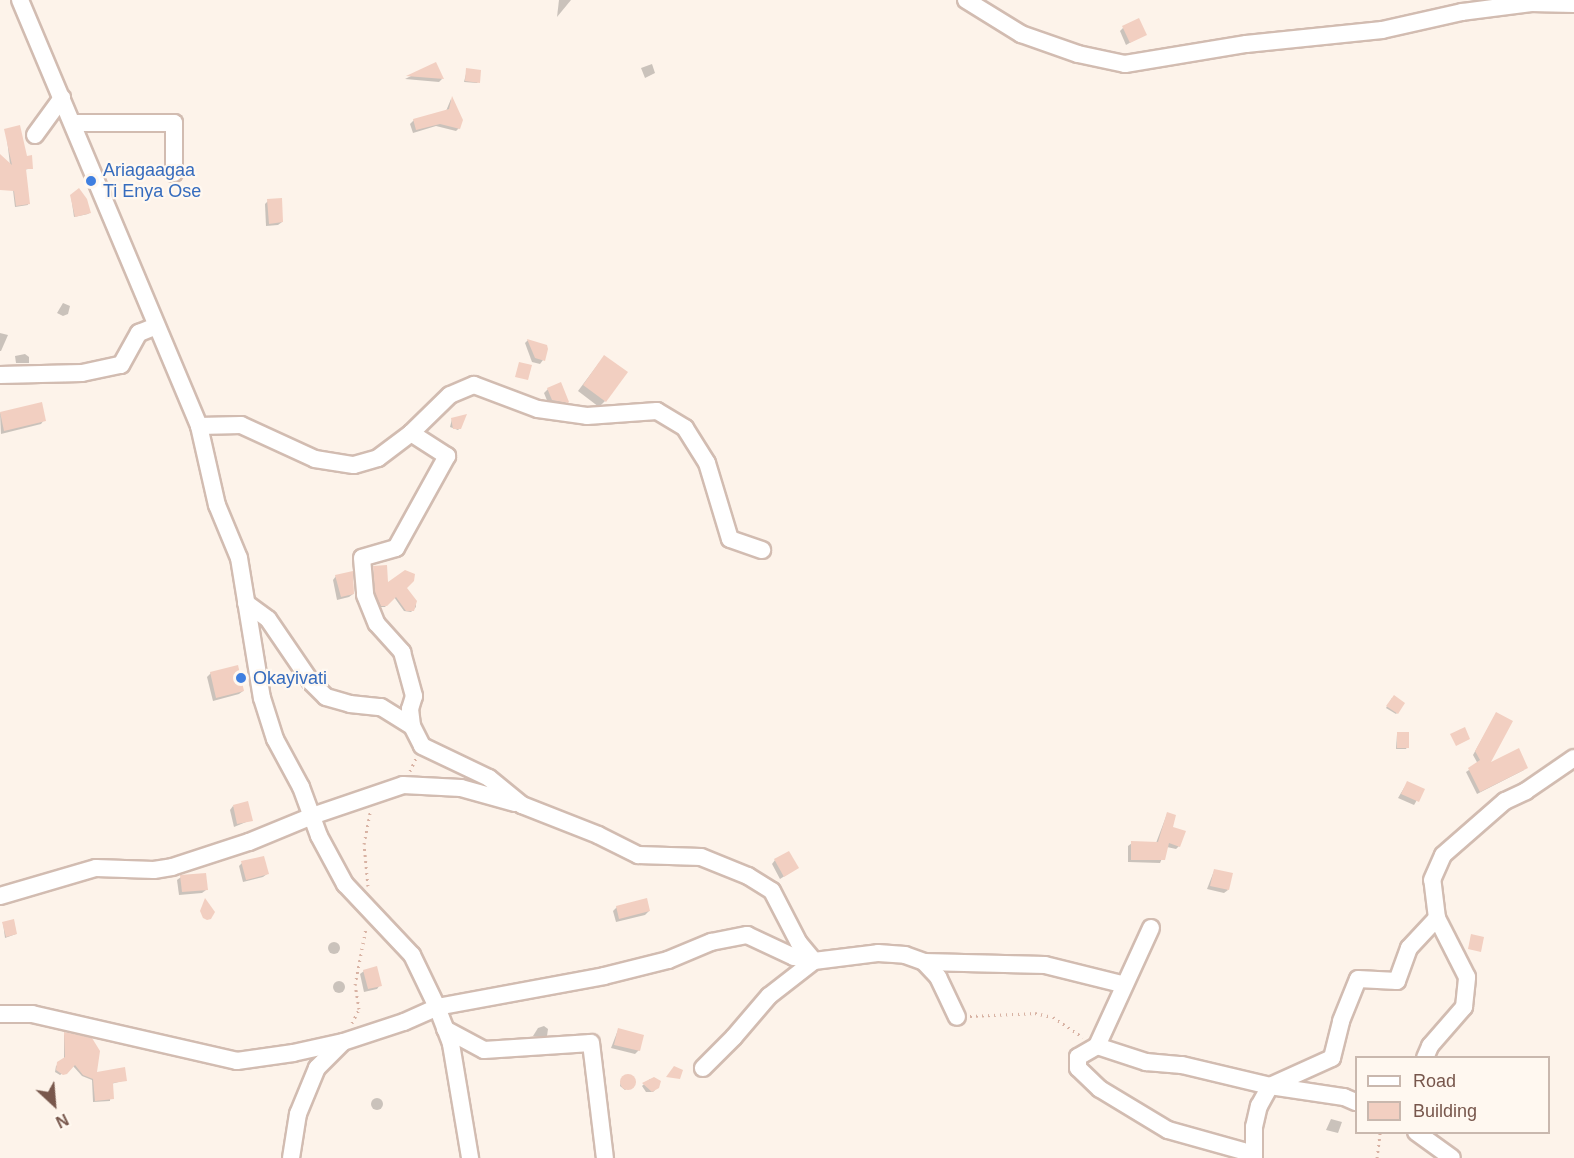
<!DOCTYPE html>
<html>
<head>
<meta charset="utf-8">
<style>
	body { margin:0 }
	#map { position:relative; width:1574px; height:1158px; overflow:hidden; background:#fdf3ea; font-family:Arial,sans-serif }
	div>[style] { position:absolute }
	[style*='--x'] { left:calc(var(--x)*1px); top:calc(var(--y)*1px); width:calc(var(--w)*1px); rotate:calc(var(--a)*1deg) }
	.shadow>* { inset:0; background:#0003 }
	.round { border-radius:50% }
	.building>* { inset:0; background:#f2cfc1 }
	.path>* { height:3px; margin-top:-1.5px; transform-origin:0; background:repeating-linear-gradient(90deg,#d8b2a3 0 1.5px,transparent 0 6px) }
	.roads { filter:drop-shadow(2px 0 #d2bcb1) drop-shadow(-2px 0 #d2bcb1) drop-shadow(0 2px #d2bcb1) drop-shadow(0 -2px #d2bcb1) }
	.minor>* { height:16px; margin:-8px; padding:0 8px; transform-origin:8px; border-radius:8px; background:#fff }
	.dots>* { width:16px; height:16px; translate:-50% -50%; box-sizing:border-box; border:3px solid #fff8f0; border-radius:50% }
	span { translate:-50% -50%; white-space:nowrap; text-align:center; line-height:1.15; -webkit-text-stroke:4.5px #fff8f0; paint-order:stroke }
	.shop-label { font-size:18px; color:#366cbe }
	.left { translate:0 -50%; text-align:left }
	.legend { position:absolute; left:1355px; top:1056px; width:195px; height:78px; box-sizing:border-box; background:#fff8f0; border:2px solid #c9b8ae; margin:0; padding:8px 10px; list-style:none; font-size:18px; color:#78574c }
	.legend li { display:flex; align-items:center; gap:12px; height:30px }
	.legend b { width:30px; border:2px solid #c9b8ae }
	.north { position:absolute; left:24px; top:1074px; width:60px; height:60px; -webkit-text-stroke:4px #fff8f0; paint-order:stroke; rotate:154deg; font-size:16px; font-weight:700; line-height:24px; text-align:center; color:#78574c }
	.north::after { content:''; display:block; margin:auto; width:21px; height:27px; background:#78574c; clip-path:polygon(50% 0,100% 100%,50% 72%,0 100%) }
</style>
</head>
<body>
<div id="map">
	<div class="shadow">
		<div style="clip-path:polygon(559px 0,571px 0,557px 17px)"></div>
		<div style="clip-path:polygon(1123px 28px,1145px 34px,1126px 45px,1120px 31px)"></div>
		<div style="clip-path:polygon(435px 64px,442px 79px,439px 82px,405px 79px)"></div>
		<div style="clip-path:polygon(652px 64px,655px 73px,645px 78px,641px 68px)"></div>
		<div style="clip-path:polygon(467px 70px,478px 82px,477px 83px,464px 82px)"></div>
		<div style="clip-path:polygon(451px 99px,459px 128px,456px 131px,436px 126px,413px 133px,410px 124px,414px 120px,446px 111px)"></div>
		<div style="clip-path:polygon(6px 131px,32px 168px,24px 170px,28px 205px,15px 207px)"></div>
		<div style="clip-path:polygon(71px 196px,89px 213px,88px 214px,74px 217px)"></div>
		<div style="clip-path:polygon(268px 201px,282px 222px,278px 225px,266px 226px,265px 204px)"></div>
		<div style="clip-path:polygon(63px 303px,70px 306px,68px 314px,63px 316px,57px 313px)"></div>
		<div style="clip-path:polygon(0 333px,8px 335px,1px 351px,0 351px)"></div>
		<div style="clip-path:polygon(528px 340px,543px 360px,540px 364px,532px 362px,525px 343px)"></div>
		<div style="clip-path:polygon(25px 354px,29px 357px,29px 363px,16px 363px,15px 356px)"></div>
		<div style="clip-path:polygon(599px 363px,605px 401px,599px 407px,578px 391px)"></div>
		<div style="clip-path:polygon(548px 389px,566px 402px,563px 405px,548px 403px,544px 393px)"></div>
		<div style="clip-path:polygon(0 413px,44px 420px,41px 424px,1px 434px)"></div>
		<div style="clip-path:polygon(452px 419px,460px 428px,458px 430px,450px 427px)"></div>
		<div style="clip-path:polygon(374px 568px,386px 584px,405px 588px,416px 602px,416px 607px,411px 612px,404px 611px,394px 597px,385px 607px,380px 607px,375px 594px)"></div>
		<div style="clip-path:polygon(336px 576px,353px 594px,349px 597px,337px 600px,333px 580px)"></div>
		<div style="clip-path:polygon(211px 673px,243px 691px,239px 694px,213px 701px,207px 677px)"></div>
		<div style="clip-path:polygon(1392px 698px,1397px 713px,1396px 714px,1386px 708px)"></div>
		<div style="clip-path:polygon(1496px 714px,1487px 765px,1524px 770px,1477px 794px,1466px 772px,1478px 764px,1473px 755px)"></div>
		<div style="clip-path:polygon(1397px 734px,1407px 747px,1406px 749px,1396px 749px)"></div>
		<div style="clip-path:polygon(1407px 783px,1423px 790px,1414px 805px,1398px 798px)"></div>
		<div style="clip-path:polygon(233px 806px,251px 820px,234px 827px,230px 810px)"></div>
		<div style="clip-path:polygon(1167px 814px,1179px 846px,1176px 849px,1167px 847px,1160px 863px,1128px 862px,1128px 846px,1132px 843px,1156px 843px)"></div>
		<div style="clip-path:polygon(775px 860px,797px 868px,780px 879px,772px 864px)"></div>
		<div style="clip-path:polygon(242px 863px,267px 874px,263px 877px,243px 882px,239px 866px)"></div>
		<div style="clip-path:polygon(1214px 871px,1228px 890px,1224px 893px,1207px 889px)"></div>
		<div style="clip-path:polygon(181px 877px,206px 890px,202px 893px,179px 895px,177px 880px)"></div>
		<div style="clip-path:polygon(617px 907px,649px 911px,645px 915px,616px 922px,613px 911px)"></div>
		<div style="clip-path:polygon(3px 923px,16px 934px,5px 938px)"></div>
		<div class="round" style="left:328px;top:942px;width:12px;height:12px"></div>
		<div style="clip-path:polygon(364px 971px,380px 985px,377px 989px,364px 992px,360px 974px)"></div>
		<div class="round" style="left:333px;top:981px;width:12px;height:12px"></div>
		<div style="clip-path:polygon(544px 1026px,548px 1029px,547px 1036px,533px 1036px,538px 1028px)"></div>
		<div style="clip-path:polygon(618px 1030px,639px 1050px,635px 1054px,611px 1048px)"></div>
		<div style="clip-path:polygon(64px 1034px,95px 1073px,126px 1080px,111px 1084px,110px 1101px,93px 1102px,92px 1080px,82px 1076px,73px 1066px,60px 1075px,55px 1072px,56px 1066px,64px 1060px)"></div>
		<div style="clip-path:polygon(626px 1076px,636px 1082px,625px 1090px,620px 1086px,621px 1080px)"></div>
		<div style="clip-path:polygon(650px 1079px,655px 1090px,653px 1092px,646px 1092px,642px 1086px)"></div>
		<div class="round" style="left:371px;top:1098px;width:12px;height:12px"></div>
		<div style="clip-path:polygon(1331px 1119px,1342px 1122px,1338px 1133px,1326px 1130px)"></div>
	</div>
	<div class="building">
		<div style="clip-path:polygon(1139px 18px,1147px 35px,1130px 43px,1122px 26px)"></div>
		<div style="clip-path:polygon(436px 62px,444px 79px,406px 76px)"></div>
		<div style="clip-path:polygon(466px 68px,481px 70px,480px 83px,465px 81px)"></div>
		<div style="clip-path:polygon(452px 96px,463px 120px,460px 129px,440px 124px,416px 130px,413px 119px,449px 109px)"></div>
		<div style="clip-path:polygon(20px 125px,27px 156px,32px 155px,33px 169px,26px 169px,30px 204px,16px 206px,14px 191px,0 190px,0 154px,12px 165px,4px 129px)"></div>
		<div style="clip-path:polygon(79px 188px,87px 199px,91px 213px,75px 217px,70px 195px)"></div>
		<div style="clip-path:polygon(282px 198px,283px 222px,269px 224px,267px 199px)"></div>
		<div style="clip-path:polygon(527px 339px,547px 345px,548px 349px,545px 361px,535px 358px)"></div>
		<div style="clip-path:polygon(604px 355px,628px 372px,606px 402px,583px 385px)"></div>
		<div style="clip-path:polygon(519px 362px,532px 365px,528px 380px,515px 377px)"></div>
		<div style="clip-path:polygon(561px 382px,569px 402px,568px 403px,552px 400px,547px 388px)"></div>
		<div style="clip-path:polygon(42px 402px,46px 421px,4px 431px,0 412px)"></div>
		<div style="clip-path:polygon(467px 414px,461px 429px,453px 429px,451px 418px)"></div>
		<div style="clip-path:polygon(387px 565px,388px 582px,405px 570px,415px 574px,414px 581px,407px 588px,417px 601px,414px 611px,406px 611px,396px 597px,387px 606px,381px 606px,375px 593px,373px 566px)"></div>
		<div style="clip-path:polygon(353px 571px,354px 594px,341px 597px,335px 575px)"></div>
		<div style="clip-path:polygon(238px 665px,244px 691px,216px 698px,210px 672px)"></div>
		<div style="clip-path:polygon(1394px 695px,1405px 703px,1398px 714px,1386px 706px)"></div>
		<div style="clip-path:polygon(1496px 712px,1513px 721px,1491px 762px,1519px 748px,1528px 768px,1480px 792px,1468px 768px,1480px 760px,1475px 751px)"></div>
		<div style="clip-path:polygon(1465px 727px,1470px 739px,1456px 746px,1450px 734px)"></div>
		<div style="clip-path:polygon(1397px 732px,1409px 732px,1409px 748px,1397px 748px)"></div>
		<div style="clip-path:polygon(1407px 781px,1425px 789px,1419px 802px,1401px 794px)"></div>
		<div style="clip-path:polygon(248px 801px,253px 821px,237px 824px,233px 805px)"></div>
		<div style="clip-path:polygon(1167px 812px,1176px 815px,1173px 827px,1186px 831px,1180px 847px,1169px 843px,1165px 860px,1131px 860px,1131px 841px,1158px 842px)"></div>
		<div style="clip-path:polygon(789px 851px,799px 868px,784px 877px,774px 859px)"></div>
		<div style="clip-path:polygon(264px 856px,269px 874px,246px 880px,241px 861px)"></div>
		<div style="clip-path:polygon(1214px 869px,1233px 873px,1229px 890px,1210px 886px)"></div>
		<div style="clip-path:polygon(206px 873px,208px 890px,182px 892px,180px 875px)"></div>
		<div style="clip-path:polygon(205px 898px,215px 912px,211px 919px,207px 920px,203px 918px,200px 911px)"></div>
		<div style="clip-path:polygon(647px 898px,650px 911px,619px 919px,616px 906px)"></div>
		<div style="clip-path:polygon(14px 919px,17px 934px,6px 937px,2px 922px)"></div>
		<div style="clip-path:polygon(1471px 934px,1484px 937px,1481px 952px,1468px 949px)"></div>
		<div style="clip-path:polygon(377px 966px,382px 986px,368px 989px,363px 970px)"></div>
		<div style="clip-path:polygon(618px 1028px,644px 1035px,640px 1051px,614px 1045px)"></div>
		<div style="clip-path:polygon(64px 1032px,92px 1038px,100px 1051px,97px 1072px,125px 1067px,127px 1081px,113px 1083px,114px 1099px,95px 1101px,93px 1079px,83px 1075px,75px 1065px,67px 1074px,63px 1075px,56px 1070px,57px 1062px,65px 1057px)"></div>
		<div style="clip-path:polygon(674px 1066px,683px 1070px,680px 1079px,666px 1077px)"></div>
		<div class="round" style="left:620px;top:1074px;width:16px;height:16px"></div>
		<div style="clip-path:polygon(654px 1077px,661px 1081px,659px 1088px,652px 1092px,642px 1083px)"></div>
	</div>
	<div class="path">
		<div style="--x:410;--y:771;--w:14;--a:-65"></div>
		<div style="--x:368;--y:886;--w:42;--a:-95.4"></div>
		<div style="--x:364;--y:844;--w:32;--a:-79"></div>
		<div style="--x:970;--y:1016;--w:65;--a:-2.6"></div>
		<div style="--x:1035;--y:1013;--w:18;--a:13"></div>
		<div style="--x:1053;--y:1017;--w:36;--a:34"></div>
		<div style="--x:352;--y:1023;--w:16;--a:-63"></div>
		<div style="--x:359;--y:1009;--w:24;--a:-99"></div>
		<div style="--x:355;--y:985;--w:58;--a:-79.1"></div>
		<div style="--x:1377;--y:1158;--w:26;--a:-83"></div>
	</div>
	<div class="roads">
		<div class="minor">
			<div style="--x:20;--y:0;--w:462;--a:67.2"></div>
			<div style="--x:199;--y:426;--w:81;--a:77.2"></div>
			<div style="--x:217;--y:505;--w:57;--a:67.5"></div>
			<div style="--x:239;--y:558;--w:142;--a:80.7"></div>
			<div style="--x:262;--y:698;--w:43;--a:72.4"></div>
			<div style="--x:275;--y:739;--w:55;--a:61.6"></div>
			<div style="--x:301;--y:787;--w:52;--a:69.8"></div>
			<div style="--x:319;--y:836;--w:55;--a:61.6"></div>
			<div style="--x:345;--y:884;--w:98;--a:46.7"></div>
			<div style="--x:412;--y:955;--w:58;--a:64.3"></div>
			<div style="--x:437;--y:1007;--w:40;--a:69"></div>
			<div style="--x:451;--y:1044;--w:116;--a:80.5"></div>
			<div style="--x:966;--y:0;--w:65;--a:31.7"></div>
			<div style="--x:1021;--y:34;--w:60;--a:19.3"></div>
			<div style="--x:1078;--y:54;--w:48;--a:12"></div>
			<div style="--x:1125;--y:64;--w:123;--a:-9.4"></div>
			<div style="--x:1246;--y:44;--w:137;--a:-5.9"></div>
			<div style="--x:1382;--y:30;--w:82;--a:-12.7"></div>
			<div style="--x:1462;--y:12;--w:70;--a:-7.4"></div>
			<div style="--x:1531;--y:3;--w:43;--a:1.3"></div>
			<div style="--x:73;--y:123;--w:101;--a:0"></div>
			<div style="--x:174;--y:123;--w:50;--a:90"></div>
			<div style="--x:35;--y:135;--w:46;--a:-53.9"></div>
			<div style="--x:0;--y:375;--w:82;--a:-1.4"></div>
			<div style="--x:82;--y:373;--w:40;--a:-12"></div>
			<div style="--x:121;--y:365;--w:37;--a:-61"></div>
			<div style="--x:139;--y:333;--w:18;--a:-22"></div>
			<div style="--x:199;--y:426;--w:42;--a:-1.4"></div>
			<div style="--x:241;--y:425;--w:81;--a:24.7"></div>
			<div style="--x:315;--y:459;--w:39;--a:9"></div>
			<div style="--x:354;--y:465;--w:25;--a:-16"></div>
			<div style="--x:378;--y:458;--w:41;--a:-37.1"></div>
			<div style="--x:411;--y:433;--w:54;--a:-44.3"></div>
			<div style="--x:450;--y:395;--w:26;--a:-23"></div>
			<div style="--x:474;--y:385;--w:68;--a:20.6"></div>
			<div style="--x:538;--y:409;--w:49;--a:8.1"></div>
			<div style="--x:587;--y:416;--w:70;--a:-4.1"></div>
			<div style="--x:657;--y:411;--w:33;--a:31"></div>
			<div style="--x:685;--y:428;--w:41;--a:57.8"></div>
			<div style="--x:707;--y:463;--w:79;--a:73.2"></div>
			<div style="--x:730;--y:539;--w:34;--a:19"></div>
			<div style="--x:411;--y:433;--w:43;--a:32.6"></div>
			<div style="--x:447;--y:456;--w:105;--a:119"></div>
			<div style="--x:396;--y:548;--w:35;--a:164"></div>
			<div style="--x:362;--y:558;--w:37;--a:85"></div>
			<div style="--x:365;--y:595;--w:31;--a:68"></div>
			<div style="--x:377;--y:624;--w:38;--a:48"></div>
			<div style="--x:402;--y:652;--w:46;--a:74.7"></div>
			<div style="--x:414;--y:696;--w:14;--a:107"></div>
			<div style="--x:410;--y:709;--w:17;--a:83"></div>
			<div style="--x:246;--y:603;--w:27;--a:36"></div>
			<div style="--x:268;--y:619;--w:76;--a:55.7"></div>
			<div style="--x:311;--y:682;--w:21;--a:45"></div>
			<div style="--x:326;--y:697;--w:25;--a:16"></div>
			<div style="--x:350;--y:704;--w:31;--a:6"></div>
			<div style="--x:381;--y:707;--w:36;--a:32"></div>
			<div style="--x:412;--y:726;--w:22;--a:63"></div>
			<div style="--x:422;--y:746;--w:74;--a:25.5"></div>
			<div style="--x:489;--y:778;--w:43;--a:39.3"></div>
			<div style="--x:522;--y:805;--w:82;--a:21.5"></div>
			<div style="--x:598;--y:835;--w:45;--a:26.6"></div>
			<div style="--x:638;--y:855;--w:63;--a:1.8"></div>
			<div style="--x:701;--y:857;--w:51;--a:22"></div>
			<div style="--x:748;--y:876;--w:28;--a:32"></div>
			<div style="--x:772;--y:891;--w:59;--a:62.6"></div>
			<div style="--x:799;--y:943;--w:23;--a:50"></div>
			<div style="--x:814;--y:961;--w:57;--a:142.1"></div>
			<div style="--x:769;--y:996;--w:54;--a:130.5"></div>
			<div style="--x:734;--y:1037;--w:44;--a:135"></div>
			<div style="--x:0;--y:896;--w:100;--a:-16.3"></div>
			<div style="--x:96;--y:868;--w:58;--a:2"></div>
			<div style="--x:154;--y:870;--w:18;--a:-9"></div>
			<div style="--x:172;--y:867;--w:81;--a:-18"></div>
			<div style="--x:249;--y:842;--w:68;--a:-22.4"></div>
			<div style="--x:312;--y:816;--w:96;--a:-18.8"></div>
			<div style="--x:403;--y:785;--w:58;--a:3"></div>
			<div style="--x:461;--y:788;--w:56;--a:15.5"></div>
			<div style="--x:1151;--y:928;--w:130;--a:114.6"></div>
			<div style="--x:1097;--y:1046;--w:22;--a:150"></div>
			<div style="--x:1078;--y:1057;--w:11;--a:90"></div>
			<div style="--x:1078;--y:1068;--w:30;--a:44"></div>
			<div style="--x:1100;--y:1089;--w:79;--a:31.1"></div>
			<div style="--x:1168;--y:1130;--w:78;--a:15.6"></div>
			<div style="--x:924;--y:962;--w:121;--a:1.4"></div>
			<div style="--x:1045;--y:965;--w:82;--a:14"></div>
			<div style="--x:0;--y:1014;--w:32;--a:0"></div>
			<div style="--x:32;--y:1014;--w:210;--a:12.9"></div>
			<div style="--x:237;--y:1061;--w:57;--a:-8.1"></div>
			<div style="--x:293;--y:1053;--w:51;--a:-12.4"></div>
			<div style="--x:343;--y:1042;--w:64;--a:-18.2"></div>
			<div style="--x:404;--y:1022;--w:36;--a:-24"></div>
			<div style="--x:437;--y:1007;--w:170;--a:-10.5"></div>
			<div style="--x:604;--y:976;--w:66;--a:-14"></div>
			<div style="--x:668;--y:960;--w:47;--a:-22.7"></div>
			<div style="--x:711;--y:942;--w:37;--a:-11"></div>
			<div style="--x:747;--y:935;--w:52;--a:25.1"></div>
			<div style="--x:794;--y:957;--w:20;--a:11"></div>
			<div style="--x:814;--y:961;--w:64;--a:-7.1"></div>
			<div style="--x:878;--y:953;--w:27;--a:4"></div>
			<div style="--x:905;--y:955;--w:20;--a:20"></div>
			<div style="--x:924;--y:962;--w:21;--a:47"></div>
			<div style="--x:938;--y:977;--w:44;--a:64.6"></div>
			<div style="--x:445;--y:1029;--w:44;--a:28.3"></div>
			<div style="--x:484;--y:1050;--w:107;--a:-3.7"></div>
			<div style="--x:591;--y:1043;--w:116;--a:83.1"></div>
			<div style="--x:1097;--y:1046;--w:52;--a:18.1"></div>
			<div style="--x:1146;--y:1062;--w:36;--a:5"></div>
			<div style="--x:1182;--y:1065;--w:90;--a:13.4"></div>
			<div style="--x:1270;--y:1086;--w:75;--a:8.5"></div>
			<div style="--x:1344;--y:1097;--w:13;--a:23"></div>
			<div style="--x:1425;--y:1058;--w:13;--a:-67"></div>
			<div style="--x:1430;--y:1046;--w:52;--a:-48.9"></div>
			<div style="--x:1464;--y:1007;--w:30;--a:-84"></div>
			<div style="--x:1467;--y:977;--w:66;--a:-117"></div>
			<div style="--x:1437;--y:918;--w:38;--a:-97"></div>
			<div style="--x:1432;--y:880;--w:27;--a:-66"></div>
			<div style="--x:1443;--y:855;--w:82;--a:-41.1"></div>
			<div style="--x:1505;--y:801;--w:23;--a:-25"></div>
			<div style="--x:1526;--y:791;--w:58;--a:-34.5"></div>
			<div style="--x:1416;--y:1132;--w:44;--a:35.8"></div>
			<div style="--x:291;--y:1158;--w:45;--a:-81"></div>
			<div style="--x:298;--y:1114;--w:50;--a:-67.6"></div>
			<div style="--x:317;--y:1068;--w:35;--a:-45"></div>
			<div style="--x:1254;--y:1158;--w:31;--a:-90"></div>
			<div style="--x:1254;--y:1127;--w:22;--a:-77"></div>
			<div style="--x:1259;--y:1106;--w:23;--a:-61"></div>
			<div style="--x:1270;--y:1086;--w:68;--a:-24.3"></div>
			<div style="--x:1332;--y:1058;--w:38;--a:-76"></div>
			<div style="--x:1341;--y:1021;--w:45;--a:-68"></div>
			<div style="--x:1358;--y:979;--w:39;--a:3"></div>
			<div style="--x:1397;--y:981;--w:35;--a:-70"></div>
			<div style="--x:1409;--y:948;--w:41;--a:-47"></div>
		</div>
	</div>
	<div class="dots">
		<div style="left:91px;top:181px;background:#3f7fe0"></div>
		<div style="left:241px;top:678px;background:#3f7fe0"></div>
	</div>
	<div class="shop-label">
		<span class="left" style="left:103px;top:181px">Ariagaagaa<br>Ti Enya Ose</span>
		<span class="left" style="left:253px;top:678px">Okayivati</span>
	</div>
	<ul class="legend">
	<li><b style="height:8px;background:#fff"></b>Road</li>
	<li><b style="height:16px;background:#f2cfc1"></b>Building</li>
	</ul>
	<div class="north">N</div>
</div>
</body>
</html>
